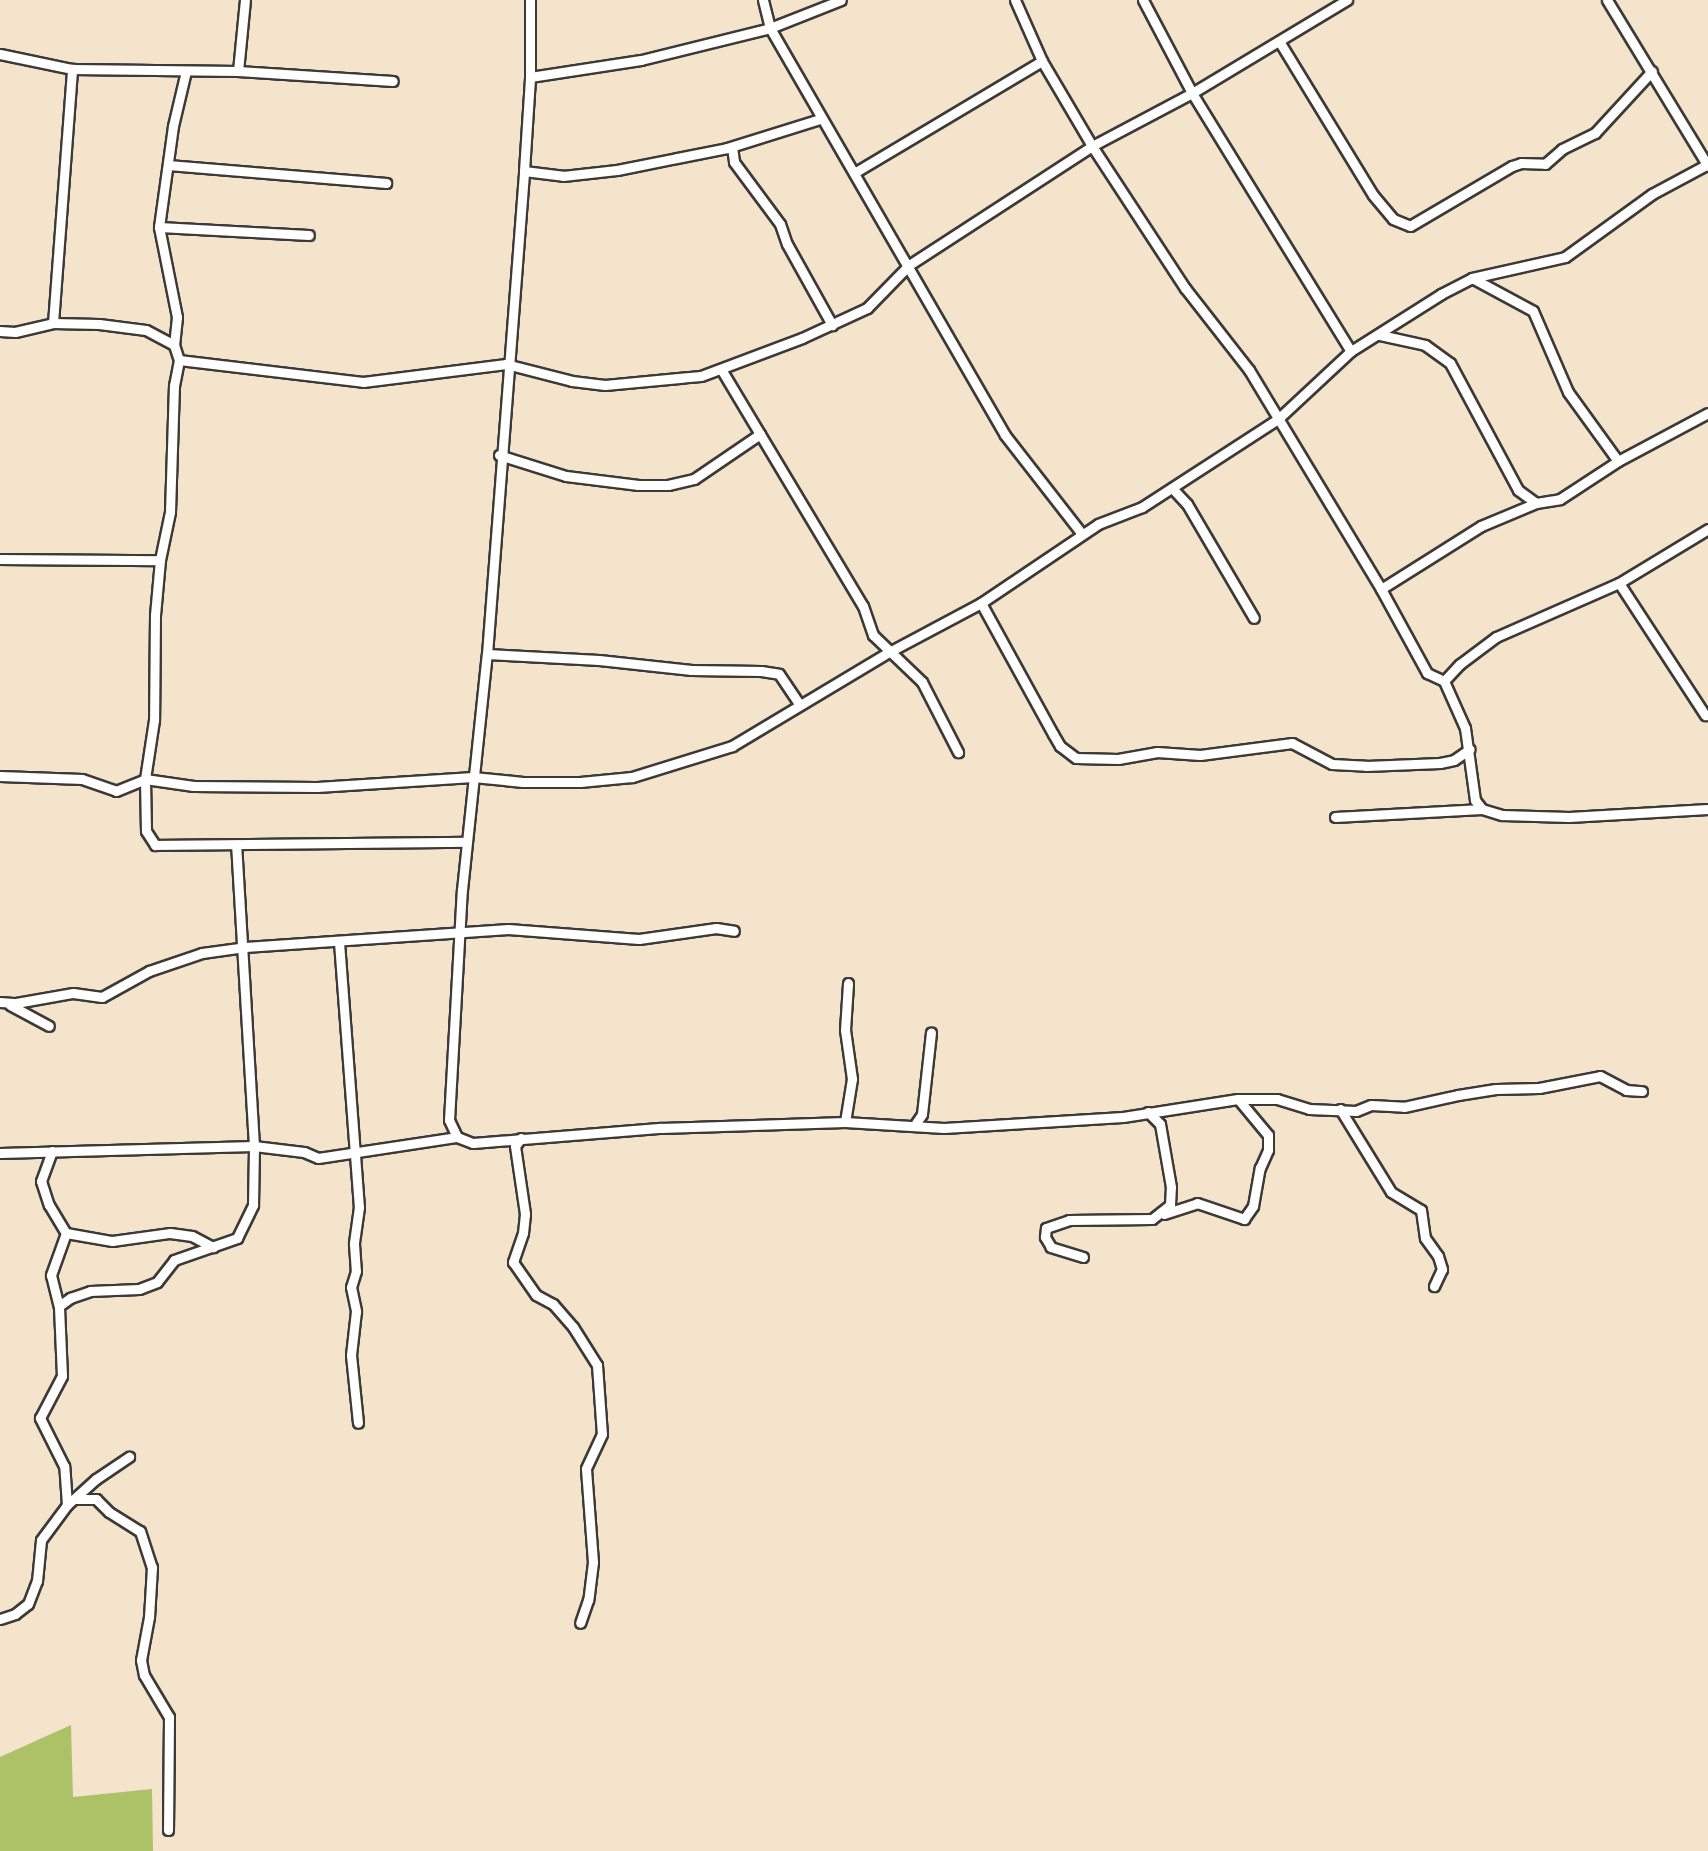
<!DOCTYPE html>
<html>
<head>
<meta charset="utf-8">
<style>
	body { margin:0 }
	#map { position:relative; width:1708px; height:1851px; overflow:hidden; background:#f4e4cb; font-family:Sriracha,sans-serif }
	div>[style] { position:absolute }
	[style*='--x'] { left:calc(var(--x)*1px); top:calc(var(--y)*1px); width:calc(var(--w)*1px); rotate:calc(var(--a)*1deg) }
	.green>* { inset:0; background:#adc266 }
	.roads { filter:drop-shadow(2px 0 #3c3a36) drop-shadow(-2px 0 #3c3a36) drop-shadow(0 2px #3c3a36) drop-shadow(0 -2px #3c3a36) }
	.minor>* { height:9px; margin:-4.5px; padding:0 4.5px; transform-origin:4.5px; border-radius:4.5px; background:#fff }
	span { translate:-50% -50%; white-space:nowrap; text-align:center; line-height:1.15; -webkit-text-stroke:8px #fdfcf7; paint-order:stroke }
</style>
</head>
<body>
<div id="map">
	<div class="green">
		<div style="clip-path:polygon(71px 1725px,73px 1797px,152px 1789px,153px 1851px,0 1851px,0 1757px)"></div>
	</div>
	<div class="roads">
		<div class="minor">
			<div style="--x:763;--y:0;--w:29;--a:76"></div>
			<div style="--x:770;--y:28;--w:470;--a:60"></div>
			<div style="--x:1005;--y:435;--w:125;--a:52.1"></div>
			<div style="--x:1015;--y:0;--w:67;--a:66.1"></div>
			<div style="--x:1042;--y:61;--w:99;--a:59.5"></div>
			<div style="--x:1092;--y:146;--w:170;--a:56.8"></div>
			<div style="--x:1185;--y:288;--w:104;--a:52"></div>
			<div style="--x:1249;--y:370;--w:256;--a:58.9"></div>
			<div style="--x:1381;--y:589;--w:96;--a:61.3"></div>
			<div style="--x:1427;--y:673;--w:19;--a:25"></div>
			<div style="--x:1444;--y:681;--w:51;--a:65.9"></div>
			<div style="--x:1465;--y:728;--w:73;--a:82.1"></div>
			<div style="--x:1475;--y:800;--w:11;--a:52"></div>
			<div style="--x:1143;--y:0;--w:105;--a:62.2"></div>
			<div style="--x:1192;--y:93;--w:303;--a:58.4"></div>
			<div style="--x:1607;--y:0;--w:194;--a:58.7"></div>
			<div style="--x:1279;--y:41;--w:180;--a:58.6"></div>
			<div style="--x:1373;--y:195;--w:31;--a:50"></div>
			<div style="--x:1393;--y:219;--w:18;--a:22"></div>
			<div style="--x:1410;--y:226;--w:118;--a:-30.5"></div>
			<div style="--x:1512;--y:166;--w:9;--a:-18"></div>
			<div style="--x:1521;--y:163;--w:24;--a:2"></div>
			<div style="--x:1545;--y:164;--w:23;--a:-41"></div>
			<div style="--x:1562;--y:149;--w:37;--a:-26"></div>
			<div style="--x:1595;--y:133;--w:84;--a:-47.4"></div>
			<div style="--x:0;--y:54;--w:74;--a:11.8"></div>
			<div style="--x:72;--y:69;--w:166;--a:0.7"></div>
			<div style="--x:238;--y:71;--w:155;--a:3.7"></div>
			<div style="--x:186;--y:71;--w:57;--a:103.3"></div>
			<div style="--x:173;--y:126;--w:102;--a:97.9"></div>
			<div style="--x:159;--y:227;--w:92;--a:78.7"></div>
			<div style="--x:177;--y:317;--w:28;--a:96"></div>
			<div style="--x:174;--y:345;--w:16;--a:72"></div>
			<div style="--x:179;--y:360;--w:25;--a:101"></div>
			<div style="--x:174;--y:385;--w:127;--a:91.8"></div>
			<div style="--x:170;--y:512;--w:49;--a:101.8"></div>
			<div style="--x:160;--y:560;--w:55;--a:95.2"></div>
			<div style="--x:155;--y:615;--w:105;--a:90.5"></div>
			<div style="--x:154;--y:720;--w:60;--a:98.7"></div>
			<div style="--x:145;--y:779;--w:52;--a:88.9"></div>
			<div style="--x:146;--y:831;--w:17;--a:57"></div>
			<div style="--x:155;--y:845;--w:311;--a:-0.6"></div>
			<div style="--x:238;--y:71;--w:71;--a:-84.4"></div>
			<div style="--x:530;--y:77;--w:112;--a:-8.7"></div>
			<div style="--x:641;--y:60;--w:133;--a:-13.9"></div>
			<div style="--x:770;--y:28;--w:76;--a:-21.5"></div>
			<div style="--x:732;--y:147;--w:15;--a:82"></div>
			<div style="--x:734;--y:162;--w:77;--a:53.4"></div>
			<div style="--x:780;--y:224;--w:21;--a:71"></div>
			<div style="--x:787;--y:244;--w:93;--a:60.9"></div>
			<div style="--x:168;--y:165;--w:219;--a:4.7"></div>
			<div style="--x:524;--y:171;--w:39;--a:7"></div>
			<div style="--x:563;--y:176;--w:54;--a:-6.3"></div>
			<div style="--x:617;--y:170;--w:112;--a:-11.3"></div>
			<div style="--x:727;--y:148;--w:97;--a:-17.3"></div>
			<div style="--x:854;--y:173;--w:219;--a:-30.8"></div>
			<div style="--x:159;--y:227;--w:150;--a:3.1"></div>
			<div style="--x:1472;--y:278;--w:69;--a:28.4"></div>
			<div style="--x:1533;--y:311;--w:88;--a:66.6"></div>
			<div style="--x:1568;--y:392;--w:85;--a:54.1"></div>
			<div style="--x:53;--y:323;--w:255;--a:-85.7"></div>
			<div style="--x:0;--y:331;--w:15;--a:4"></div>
			<div style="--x:15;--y:332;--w:39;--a:-13"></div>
			<div style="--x:53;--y:323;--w:46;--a:1.2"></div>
			<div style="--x:99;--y:324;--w:47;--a:7.3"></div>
			<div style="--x:146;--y:330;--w:32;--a:28"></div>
			<div style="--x:1380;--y:335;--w:46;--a:12.5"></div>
			<div style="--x:1425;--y:345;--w:31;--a:36"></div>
			<div style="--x:1450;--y:363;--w:144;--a:61.8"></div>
			<div style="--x:1518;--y:490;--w:22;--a:36"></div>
			<div style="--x:179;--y:360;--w:185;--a:6.8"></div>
			<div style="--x:363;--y:382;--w:144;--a:-7.2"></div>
			<div style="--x:506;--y:364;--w:68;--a:14.4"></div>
			<div style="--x:572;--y:381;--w:33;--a:7"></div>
			<div style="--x:605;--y:385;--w:96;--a:-5.4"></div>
			<div style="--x:701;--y:376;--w:108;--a:-20.6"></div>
			<div style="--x:802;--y:338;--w:72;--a:-24.8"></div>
			<div style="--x:867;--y:308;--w:60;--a:-45.7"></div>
			<div style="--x:909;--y:265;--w:218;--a:-33"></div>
			<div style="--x:1092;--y:146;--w:113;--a:-27.9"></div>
			<div style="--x:1192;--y:93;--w:181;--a:-31"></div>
			<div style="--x:721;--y:369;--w:276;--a:59.1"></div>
			<div style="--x:863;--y:606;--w:31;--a:71"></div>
			<div style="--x:873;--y:635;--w:68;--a:43.8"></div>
			<div style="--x:922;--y:682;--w:79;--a:62.8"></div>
			<div style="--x:499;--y:455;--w:70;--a:17.4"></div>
			<div style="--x:566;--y:476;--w:73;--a:7.1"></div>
			<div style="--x:638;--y:485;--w:30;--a:0"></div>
			<div style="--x:668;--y:485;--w:27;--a:-13"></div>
			<div style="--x:694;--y:479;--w:80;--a:-34.3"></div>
			<div style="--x:1172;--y:488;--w:22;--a:47"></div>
			<div style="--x:1187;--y:504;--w:132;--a:59.6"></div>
			<div style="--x:0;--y:559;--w:160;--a:0.4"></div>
			<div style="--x:1619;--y:583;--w:158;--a:56.9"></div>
			<div style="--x:1381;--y:589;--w:118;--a:-32.2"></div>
			<div style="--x:1481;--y:526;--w:60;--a:-22.7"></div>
			<div style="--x:1536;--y:503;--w:24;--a:-9"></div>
			<div style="--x:1560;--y:499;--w:69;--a:-33.2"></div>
			<div style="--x:1618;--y:461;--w:102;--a:-28.1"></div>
			<div style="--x:981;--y:603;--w:149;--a:61.2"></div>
			<div style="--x:1053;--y:734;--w:14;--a:60"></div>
			<div style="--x:1060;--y:746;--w:20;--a:37"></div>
			<div style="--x:1076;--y:758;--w:42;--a:1.4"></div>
			<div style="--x:1118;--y:759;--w:40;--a:-10"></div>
			<div style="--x:1157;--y:752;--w:43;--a:4"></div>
			<div style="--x:1200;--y:755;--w:93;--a:-7.4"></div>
			<div style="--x:1292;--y:743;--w:45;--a:27.7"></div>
			<div style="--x:1332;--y:764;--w:34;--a:3"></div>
			<div style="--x:1366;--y:766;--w:74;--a:-2.3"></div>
			<div style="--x:1440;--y:763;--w:14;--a:-12"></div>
			<div style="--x:1454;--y:760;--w:19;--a:-35"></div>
			<div style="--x:487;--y:654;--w:112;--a:3.1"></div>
			<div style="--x:599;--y:660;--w:93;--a:6.2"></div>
			<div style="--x:691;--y:670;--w:70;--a:0.8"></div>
			<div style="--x:761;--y:671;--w:18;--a:9"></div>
			<div style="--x:779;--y:674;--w:37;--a:56"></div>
			<div style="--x:1444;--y:681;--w:23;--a:-47"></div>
			<div style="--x:1460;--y:664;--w:45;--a:-36.9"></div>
			<div style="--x:1496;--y:637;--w:134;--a:-23.7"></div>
			<div style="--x:1619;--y:583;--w:104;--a:-31.2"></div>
			<div style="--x:0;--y:776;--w:82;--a:2.1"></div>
			<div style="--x:82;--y:779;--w:36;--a:19"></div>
			<div style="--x:116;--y:791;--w:31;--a:-22"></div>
			<div style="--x:145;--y:779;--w:49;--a:8.3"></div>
			<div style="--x:193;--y:786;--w:124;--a:0.5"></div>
			<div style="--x:317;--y:787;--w:156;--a:-3.7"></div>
			<div style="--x:473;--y:777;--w:50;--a:5.7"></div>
			<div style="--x:523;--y:782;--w:57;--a:0"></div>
			<div style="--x:580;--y:782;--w:52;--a:-5.5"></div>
			<div style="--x:632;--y:777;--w:105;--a:-17.2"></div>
			<div style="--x:732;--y:746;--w:183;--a:-30.9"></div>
			<div style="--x:889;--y:652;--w:104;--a:-28"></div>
			<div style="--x:981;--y:603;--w:141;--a:-34"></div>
			<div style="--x:1098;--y:524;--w:47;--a:-21.1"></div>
			<div style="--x:1142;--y:507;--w:162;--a:-32.9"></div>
			<div style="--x:1278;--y:419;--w:100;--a:-43"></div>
			<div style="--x:1351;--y:351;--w:107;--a:-32.3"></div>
			<div style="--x:1441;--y:294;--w:35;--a:-27"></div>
			<div style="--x:1472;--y:278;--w:95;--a:-12.7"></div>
			<div style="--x:1565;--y:257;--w:107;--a:-35.9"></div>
			<div style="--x:1652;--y:194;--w:64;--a:-28.2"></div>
			<div style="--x:1335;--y:817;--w:147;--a:-3.1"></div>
			<div style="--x:1482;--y:809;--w:21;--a:17"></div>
			<div style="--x:1502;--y:815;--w:67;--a:1.7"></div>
			<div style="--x:1569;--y:817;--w:139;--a:-3.3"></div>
			<div style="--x:339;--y:942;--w:266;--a:85.7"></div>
			<div style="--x:359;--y:1207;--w:37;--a:98"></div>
			<div style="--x:354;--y:1244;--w:27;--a:86"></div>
			<div style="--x:356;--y:1271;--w:17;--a:107"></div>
			<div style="--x:351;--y:1287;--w:25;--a:78"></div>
			<div style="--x:356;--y:1311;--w:44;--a:96.5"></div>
			<div style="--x:351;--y:1355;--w:68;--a:84.1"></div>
			<div style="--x:0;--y:1002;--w:16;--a:4"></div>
			<div style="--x:16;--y:1003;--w:58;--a:-10"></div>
			<div style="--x:73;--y:993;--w:29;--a:8"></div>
			<div style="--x:102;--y:997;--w:54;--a:-29"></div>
			<div style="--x:149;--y:971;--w:56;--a:-18.8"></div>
			<div style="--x:202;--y:953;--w:43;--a:-7.9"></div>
			<div style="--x:245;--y:947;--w:264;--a:-3.9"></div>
			<div style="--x:508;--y:929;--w:131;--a:4.4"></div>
			<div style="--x:639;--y:939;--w:78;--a:-8.1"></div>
			<div style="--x:716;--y:928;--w:18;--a:9"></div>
			<div style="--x:10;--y:1005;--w:44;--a:28.3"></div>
			<div style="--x:1340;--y:1109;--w:97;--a:58.4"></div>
			<div style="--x:1391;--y:1192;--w:35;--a:31"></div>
			<div style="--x:1421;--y:1210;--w:28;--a:82"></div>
			<div style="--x:1425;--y:1238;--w:22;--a:54"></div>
			<div style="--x:1438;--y:1256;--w:14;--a:73"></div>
			<div style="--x:1442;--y:1269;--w:19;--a:115"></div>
			<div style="--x:845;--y:1122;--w:44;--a:-80.8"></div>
			<div style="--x:852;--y:1079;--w:49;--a:-98.1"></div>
			<div style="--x:845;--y:1030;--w:47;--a:-86.3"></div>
			<div style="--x:914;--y:1126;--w:14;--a:-56"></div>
			<div style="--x:922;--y:1114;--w:82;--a:-83.7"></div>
			<div style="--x:457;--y:1137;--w:19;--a:-115"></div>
			<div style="--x:449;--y:1120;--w:230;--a:-86.8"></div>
			<div style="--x:462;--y:890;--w:237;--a:-84"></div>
			<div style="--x:487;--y:654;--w:484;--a:-85.6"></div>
			<div style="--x:524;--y:171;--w:94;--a:-86.3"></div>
			<div style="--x:530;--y:77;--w:77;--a:-90"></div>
			<div style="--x:521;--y:1138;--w:10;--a:127"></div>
			<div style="--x:515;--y:1146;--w:69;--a:81.6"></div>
			<div style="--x:525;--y:1214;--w:19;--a:96"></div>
			<div style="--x:523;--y:1233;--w:31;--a:109"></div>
			<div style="--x:513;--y:1262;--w:40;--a:55.1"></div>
			<div style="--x:536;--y:1295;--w:19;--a:28"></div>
			<div style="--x:553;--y:1304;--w:30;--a:49"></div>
			<div style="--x:573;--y:1327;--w:45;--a:57.7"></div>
			<div style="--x:597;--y:1365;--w:69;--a:85.9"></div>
			<div style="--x:602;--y:1434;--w:38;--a:115"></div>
			<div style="--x:586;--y:1469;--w:93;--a:85.7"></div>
			<div style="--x:593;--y:1562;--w:38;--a:97"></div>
			<div style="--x:588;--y:1600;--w:24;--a:109"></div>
			<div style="--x:52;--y:1151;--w:32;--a:110"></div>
			<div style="--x:41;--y:1181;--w:25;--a:72"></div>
			<div style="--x:49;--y:1205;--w:33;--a:59"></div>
			<div style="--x:66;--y:1233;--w:45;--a:109.7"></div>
			<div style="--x:51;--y:1275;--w:32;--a:76"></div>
			<div style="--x:0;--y:1153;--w:254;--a:-1.6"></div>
			<div style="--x:254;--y:1146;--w:50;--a:6.8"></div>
			<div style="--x:304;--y:1152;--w:15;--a:23"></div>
			<div style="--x:318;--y:1158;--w:141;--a:-8.6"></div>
			<div style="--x:457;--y:1137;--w:17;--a:21"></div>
			<div style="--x:473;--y:1143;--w:189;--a:-4.6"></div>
			<div style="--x:661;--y:1128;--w:184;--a:-1.9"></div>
			<div style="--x:845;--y:1122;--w:99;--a:3.5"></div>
			<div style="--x:944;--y:1128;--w:179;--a:-3.5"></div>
			<div style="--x:1123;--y:1117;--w:116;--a:-8.9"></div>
			<div style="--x:1238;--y:1099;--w:39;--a:0"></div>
			<div style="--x:1277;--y:1099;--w:34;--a:17"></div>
			<div style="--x:1309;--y:1109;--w:47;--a:2.4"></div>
			<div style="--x:1356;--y:1111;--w:16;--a:-22"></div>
			<div style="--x:1371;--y:1105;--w:33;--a:3"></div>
			<div style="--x:1404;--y:1107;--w:55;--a:-12.5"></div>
			<div style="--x:1458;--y:1095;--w:38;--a:-9"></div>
			<div style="--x:1496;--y:1089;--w:43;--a:-1.3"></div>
			<div style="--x:1539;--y:1088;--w:62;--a:-11.1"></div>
			<div style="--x:1600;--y:1076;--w:30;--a:28"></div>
			<div style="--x:1626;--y:1090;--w:16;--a:4"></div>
			<div style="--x:1164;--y:1214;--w:35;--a:-18"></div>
			<div style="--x:1197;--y:1203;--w:50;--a:18.8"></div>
			<div style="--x:1244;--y:1219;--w:16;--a:-55"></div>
			<div style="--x:1253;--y:1206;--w:39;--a:-80"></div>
			<div style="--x:1260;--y:1168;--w:20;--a:-66"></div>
			<div style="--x:1268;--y:1150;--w:15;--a:-90"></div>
			<div style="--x:1268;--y:1135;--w:47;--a:-129.8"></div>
			<div style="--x:66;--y:1233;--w:47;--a:9.9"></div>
			<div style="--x:112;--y:1241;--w:59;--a:-7.9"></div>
			<div style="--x:170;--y:1233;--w:22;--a:8"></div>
			<div style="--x:192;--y:1236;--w:24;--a:28"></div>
			<div style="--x:1083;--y:1257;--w:34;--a:-163"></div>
			<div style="--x:1051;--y:1247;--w:12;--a:-121"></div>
			<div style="--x:1045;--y:1237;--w:9;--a:-84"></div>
			<div style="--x:1046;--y:1228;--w:24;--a:-19"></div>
			<div style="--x:1069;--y:1220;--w:83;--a:-0.7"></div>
			<div style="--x:1152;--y:1219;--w:23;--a:-38"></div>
			<div style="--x:1170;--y:1205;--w:18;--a:-87"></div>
			<div style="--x:1171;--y:1187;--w:64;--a:-99.9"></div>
			<div style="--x:1160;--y:1124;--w:17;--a:-135"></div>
			<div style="--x:77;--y:1499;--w:19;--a:0"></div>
			<div style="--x:96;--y:1499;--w:18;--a:45"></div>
			<div style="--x:109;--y:1512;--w:36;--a:32"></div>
			<div style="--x:140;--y:1531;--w:38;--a:72"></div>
			<div style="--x:152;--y:1567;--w:50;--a:93.4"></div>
			<div style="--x:149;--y:1617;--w:44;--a:100.5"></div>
			<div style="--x:141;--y:1660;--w:15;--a:79"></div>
			<div style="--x:144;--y:1675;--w:49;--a:59.2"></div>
			<div style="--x:169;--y:1717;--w:113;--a:90.5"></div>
			<div style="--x:67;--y:1505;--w:39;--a:-94"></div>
			<div style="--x:64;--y:1466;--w:54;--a:-116.6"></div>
			<div style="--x:40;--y:1418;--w:47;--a:-62.4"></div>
			<div style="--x:62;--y:1376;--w:70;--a:-92.5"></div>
			<div style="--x:59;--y:1306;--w:14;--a:-36"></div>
			<div style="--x:70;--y:1298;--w:21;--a:-19"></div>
			<div style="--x:90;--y:1291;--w:49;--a:-2.3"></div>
			<div style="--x:139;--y:1289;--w:19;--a:-21"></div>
			<div style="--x:157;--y:1282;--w:28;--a:-52"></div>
			<div style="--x:174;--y:1260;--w:67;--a:-19.2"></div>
			<div style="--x:237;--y:1238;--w:37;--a:-64"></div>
			<div style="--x:253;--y:1205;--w:59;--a:-89"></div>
			<div style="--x:254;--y:1146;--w:302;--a:-93.4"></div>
			<div style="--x:0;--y:1619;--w:16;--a:-18"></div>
			<div style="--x:15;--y:1614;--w:16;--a:-38"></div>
			<div style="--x:28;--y:1604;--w:25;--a:-69"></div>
			<div style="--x:37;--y:1581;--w:41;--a:-84.4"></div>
			<div style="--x:41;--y:1540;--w:44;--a:-53.4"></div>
			<div style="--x:67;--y:1505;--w:39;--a:-42"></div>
			<div style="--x:96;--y:1479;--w:40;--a:-34"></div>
		</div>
	</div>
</div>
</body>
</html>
